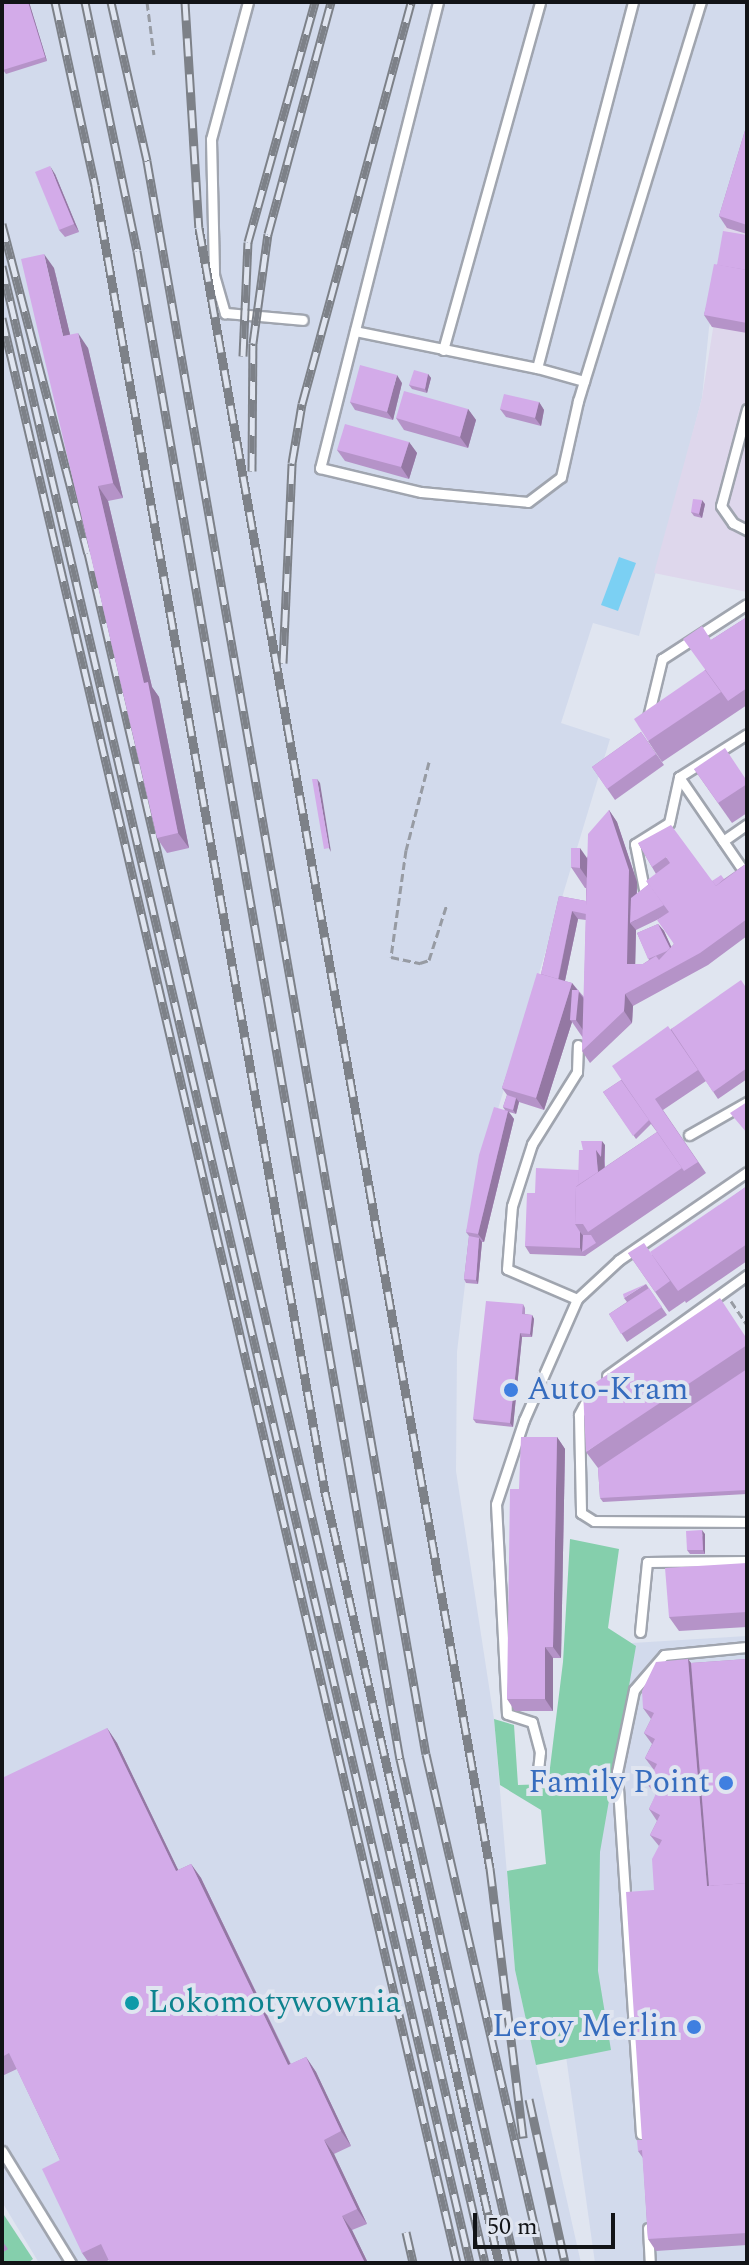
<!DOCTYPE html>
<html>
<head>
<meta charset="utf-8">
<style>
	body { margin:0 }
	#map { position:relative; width:749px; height:2265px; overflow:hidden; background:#e0e5f0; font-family:Spectral,serif }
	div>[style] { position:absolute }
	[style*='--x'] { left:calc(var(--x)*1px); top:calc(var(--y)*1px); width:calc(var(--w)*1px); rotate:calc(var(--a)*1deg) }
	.built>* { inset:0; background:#d2daec }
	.industrial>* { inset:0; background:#ded7ec }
	.green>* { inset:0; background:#85cfac }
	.water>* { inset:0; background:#7bd0f3 }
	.path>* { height:3px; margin-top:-1.5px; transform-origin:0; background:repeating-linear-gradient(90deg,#979ba3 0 8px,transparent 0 12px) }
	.roads { filter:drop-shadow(2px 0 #a0a5af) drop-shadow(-2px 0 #a0a5af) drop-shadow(0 2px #a0a5af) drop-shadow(0 -2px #a0a5af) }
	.lane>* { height:9px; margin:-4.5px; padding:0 4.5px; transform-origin:4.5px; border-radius:4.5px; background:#fff }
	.rail>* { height:9px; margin-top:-4.5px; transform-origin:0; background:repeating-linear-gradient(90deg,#e0e5f0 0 18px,#7d8188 0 36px); box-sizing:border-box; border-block:2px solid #7d8188 }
	.wall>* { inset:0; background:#b593c8 }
	.shaded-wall>* { inset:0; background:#9478a3 }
	.building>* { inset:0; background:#d3abe9 }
	.dots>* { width:22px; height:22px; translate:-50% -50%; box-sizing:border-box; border:4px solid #e0e5f0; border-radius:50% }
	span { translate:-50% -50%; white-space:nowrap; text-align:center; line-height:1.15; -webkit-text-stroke:8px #e0e5f0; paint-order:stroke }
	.shop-label { font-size:32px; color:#366cbe }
	.left { translate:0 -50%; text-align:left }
	.right { translate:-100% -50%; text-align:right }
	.culture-label { font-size:32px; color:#0d838f }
	.frame { position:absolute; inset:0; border:4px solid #121417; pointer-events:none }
	.scale { position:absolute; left:473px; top:2213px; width:142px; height:36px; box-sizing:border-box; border:4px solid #121417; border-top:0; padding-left:10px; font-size:24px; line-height:28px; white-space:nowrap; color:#121417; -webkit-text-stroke:6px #e0e5f0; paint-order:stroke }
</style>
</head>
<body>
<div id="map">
	<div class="built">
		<div style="clip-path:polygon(2px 2px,747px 2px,747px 151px,709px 328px,702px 398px,639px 636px,593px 623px,561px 723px,610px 739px,478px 1175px,457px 1352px,456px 1471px,494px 1719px,515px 1970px,581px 2263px,39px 2263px,2px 2202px)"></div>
		<div style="clip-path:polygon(747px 1636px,747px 2263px,595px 2263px,562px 2028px,607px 1715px,632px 1643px)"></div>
	</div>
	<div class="industrial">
		<div style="clip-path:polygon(747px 151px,747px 592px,654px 573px,702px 398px,728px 234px,723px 232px)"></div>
	</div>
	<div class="green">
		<div style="clip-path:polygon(570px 1539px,619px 1549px,608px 1628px,636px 1646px,600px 1852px,598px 1971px,611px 2050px,536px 2065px,515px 1970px,507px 1871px,546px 1864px,541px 1810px,500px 1785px,494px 1719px,514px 1725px,518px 1785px,548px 1784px,563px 1662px)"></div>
		<div style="clip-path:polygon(2px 2212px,33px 2259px,28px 2263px,2px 2263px)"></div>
	</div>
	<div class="water">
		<div style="clip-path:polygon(619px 557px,636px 563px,618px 611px,601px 605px)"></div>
	</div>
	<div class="path">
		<div style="--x:147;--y:2;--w:53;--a:82.5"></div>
		<div style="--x:429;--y:762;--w:91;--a:104.6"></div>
		<div style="--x:406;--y:850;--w:108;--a:98"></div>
		<div style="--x:391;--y:957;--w:30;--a:12"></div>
		<div style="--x:420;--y:963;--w:9;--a:-18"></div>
		<div style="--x:429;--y:960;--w:59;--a:-72.2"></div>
		<div style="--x:731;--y:1301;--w:29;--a:56"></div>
	</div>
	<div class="roads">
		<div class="lane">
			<div style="--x:248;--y:2;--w:142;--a:105.1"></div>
			<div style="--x:211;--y:139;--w:136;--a:88.7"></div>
			<div style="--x:214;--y:275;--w:40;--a:74"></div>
			<div style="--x:225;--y:313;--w:78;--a:5.1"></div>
			<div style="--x:438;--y:2;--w:481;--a:104.2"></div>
			<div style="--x:320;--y:468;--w:104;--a:13.4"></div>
			<div style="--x:421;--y:492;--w:107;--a:5.3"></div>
			<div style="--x:528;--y:502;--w:41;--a:-37.1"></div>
			<div style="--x:561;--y:477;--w:78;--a:-77.4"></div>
			<div style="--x:578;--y:401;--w:418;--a:-72.9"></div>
			<div style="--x:355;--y:331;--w:186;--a:11.5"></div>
			<div style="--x:537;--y:368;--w:378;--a:-75.3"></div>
			<div style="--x:443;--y:350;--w:361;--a:-74.4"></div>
			<div style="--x:537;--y:368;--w:49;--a:15.5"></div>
			<div style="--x:747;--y:409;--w:100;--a:105"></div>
			<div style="--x:721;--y:506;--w:21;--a:55"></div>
			<div style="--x:733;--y:523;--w:16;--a:27"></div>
			<div style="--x:648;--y:717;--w:60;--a:-76.4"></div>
			<div style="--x:662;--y:659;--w:101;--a:-32.9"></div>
			<div style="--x:679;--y:777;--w:113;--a:55.5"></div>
			<div style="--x:723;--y:841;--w:29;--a:-35"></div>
			<div style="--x:645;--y:894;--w:51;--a:-101.3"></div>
			<div style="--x:635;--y:844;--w:40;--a:-32"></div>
			<div style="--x:669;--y:823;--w:47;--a:-77.7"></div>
			<div style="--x:679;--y:777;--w:80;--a:-32.3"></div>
			<div style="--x:689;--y:1135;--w:67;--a:-29.6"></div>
			<div style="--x:577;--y:1299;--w:76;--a:-156.8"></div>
			<div style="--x:507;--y:1269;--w:63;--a:-85.5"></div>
			<div style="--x:512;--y:1206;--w:65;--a:-72.1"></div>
			<div style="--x:532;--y:1144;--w:85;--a:-58"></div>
			<div style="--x:577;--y:1072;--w:27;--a:-88"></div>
			<div style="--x:607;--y:1376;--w:173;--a:-35.8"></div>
			<div style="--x:591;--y:1392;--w:26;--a:118"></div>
			<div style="--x:579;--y:1415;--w:98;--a:88.8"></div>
			<div style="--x:581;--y:1513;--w:15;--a:32"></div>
			<div style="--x:594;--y:1521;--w:153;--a:0.4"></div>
			<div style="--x:640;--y:1632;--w:70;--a:-84.3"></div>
			<div style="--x:647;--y:1562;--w:100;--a:-0.6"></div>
			<div style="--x:537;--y:1780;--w:28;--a:-84"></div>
			<div style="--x:540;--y:1752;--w:31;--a:-105"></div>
			<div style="--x:532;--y:1722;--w:26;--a:-162"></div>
			<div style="--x:507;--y:1714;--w:210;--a:-93"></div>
			<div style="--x:496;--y:1504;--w:89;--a:-71.6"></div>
			<div style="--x:524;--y:1420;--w:132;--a:-66.3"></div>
			<div style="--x:577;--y:1299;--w:57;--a:-42.9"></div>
			<div style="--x:619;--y:1260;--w:155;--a:-34.5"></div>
			<div style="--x:641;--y:2134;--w:363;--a:-93.8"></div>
			<div style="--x:617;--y:1772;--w:84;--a:-78.3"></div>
			<div style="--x:634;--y:1690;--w:46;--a:-49.4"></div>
			<div style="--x:664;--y:1655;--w:83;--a:-5.5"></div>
			<div style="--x:2;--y:2151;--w:132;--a:58.4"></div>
			<div style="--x:648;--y:2228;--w:35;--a:87"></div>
		</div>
	</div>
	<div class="rail">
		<div style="--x:55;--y:2;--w:188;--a:77.7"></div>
		<div style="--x:95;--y:186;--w:1326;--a:80.01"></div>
		<div style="--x:325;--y:1492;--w:790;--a:77.28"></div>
		<div style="--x:85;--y:2;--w:254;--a:78.2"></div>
		<div style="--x:137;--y:251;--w:1531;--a:80.11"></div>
		<div style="--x:400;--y:1759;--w:517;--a:77.15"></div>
		<div style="--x:111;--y:2;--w:163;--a:77.2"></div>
		<div style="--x:147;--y:161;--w:1617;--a:80.07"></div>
		<div style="--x:426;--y:1754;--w:522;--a:77.05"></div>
		<div style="--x:185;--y:2;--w:226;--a:86.5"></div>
		<div style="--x:199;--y:228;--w:1666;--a:79.94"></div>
		<div style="--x:490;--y:1868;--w:272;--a:83"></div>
		<div style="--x:2;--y:224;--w:340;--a:75.4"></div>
		<div style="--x:88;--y:553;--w:1755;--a:76.93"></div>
		<div style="--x:2;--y:266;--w:2051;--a:76.81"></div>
		<div style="--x:2;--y:318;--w:1998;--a:76.83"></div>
		<div style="--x:243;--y:356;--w:114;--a:-87.5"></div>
		<div style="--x:248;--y:242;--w:249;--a:-74.4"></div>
		<div style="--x:252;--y:471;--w:128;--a:-89.6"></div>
		<div style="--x:253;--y:343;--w:110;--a:-82.2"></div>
		<div style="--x:268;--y:234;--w:240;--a:-74.8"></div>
		<div style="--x:283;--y:663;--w:200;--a:-87.4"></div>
		<div style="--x:292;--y:463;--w:60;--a:-80.4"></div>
		<div style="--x:302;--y:404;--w:417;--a:-74.8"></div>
		<div style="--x:529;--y:2099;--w:168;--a:77.6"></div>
		<div style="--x:406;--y:2232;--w:32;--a:77"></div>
	</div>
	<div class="wall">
		<div style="clip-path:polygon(2px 2px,29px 2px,47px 61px,6px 74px,3px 70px)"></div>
		<div style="clip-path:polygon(747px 124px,747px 234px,727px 228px,719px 216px)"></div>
		<div style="clip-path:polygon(55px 174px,79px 232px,65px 237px,59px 230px)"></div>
		<div style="clip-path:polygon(747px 235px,747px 333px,712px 327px,704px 315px,717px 265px)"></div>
		<div style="clip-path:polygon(54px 268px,70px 335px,88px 348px,123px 498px,108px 501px,152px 687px,159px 697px,189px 848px,167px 853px,157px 838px)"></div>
		<div style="clip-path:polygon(428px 374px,431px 378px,427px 393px,412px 389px,409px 385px)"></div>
		<div style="clip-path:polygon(402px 383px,393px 420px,355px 410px,350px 402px)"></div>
		<div style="clip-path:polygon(539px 402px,544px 410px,541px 426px,506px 417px,500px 409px)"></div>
		<div style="clip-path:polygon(468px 409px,476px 420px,468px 448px,404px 430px,396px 418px)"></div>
		<div style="clip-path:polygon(409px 442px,417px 453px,409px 479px,345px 461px,337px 450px)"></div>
		<div style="clip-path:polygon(705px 504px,702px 518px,694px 516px,691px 512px)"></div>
		<div style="clip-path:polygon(747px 617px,747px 705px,662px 762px,648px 741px,705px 670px,711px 640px)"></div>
		<div style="clip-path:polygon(641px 732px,664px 765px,615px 800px,592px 767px)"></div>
		<div style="clip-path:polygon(694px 769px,747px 780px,747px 813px,732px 823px)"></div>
		<div style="clip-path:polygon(evenodd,609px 810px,617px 822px,637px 882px,637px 894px,649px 884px,656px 874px,638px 843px,712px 881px,724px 879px,747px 863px,747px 936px,708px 965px,633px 1006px,632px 1023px,590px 1063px,582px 1051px,583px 1038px,572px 1022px,544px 1110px,519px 1102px,516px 1114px,509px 1112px,514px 1119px,484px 1242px,482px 1242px,478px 1284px,466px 1283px,464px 1279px,469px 1236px,466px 1232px,505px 1110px,503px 1107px,507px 1095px,502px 1088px,541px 974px,559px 896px,586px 901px,586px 888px,585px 888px,571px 867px,587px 858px,609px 810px,663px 917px,674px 944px,671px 947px,664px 931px,658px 924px,637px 933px,649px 960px,643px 964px,635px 964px,636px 930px,663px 917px,609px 810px,578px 919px,586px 920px,584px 997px,572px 983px,565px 981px,578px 919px)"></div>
		<div style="clip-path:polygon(747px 989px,747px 1079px,718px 1099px,706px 1081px,663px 1110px,706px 1173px,692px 1183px,691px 1182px,692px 1183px,585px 1256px,530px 1254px,525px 1246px,535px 1193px,579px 1170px,583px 1150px,605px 1145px,605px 1167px,657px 1132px,651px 1124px,636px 1139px,603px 1092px,621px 1080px,671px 1029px)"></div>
		<div style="clip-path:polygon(747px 1186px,747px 1261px,686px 1303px,685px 1301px,669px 1312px,628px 1253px,653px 1255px)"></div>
		<div style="clip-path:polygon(646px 1284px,667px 1315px,627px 1342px,609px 1314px,627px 1302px,624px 1298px)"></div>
		<div style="clip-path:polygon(523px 1304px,525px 1308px,525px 1314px,532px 1315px,534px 1319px,532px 1337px,522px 1337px,513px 1427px,476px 1423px,473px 1419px)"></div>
		<div style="clip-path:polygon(747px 1338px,747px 1494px,603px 1502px,600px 1498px,598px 1468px,586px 1452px)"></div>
		<div style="clip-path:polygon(557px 1437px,565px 1449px,561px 1658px,553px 1658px,553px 1711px,515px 1711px,507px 1699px,519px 1489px)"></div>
		<div style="clip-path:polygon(705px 1534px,705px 1554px,690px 1554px,687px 1550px)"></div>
		<div style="clip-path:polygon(747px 1563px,747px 1627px,679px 1631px,669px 1617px)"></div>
		<div style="clip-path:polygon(688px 1659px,691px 1663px,747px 1659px,747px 2245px,656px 2251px,648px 2239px,643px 2158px,638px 2151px,642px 2140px,654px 1890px,659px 1846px,650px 1835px,657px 1821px,649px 1809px,656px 1795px,647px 1784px,654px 1770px,645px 1758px,652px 1744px,644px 1733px,651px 1719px,643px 1708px)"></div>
		<div style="clip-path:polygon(107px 1728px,117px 1743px,178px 1870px,191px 1864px,201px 1878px,291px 2064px,306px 2057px,316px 2072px,351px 2146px,334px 2154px,367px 2224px,352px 2230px,368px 2263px,110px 2263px,109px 2260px,103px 2263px,89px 2263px,82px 2253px,60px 2160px,17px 2069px,2px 2076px,2px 2043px,4px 2042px)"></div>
		<div style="clip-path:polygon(2px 2241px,8px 2249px,2px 2253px)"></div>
	</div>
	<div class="shaded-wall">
		<div style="clip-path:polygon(28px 2px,29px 2px,47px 61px,45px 57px)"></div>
		<div style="clip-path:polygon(50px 166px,55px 174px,79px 232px,74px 224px)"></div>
		<div style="clip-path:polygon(44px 254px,54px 268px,74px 351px,63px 336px)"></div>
		<div style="clip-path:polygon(78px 333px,88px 348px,123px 498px,113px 483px)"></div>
		<div style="clip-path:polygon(428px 374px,431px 378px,427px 393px,425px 389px)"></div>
		<div style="clip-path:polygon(397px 375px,402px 383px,393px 420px,387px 412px)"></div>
		<div style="clip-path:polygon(539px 402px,544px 410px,541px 426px,535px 418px)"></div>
		<div style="clip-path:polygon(468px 409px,476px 420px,468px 448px,460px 437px)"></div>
		<div style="clip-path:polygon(409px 442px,417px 453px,409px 479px,401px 467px)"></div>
		<div style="clip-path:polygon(98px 486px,108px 501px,152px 687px,159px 697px,189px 848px,178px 833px)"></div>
		<div style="clip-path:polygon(702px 500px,705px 504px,702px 518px,699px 514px)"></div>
		<div style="clip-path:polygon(317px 779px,320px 783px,331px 852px,329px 848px)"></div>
		<div style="clip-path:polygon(609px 810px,617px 822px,637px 882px,636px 920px,630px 923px,636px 930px,635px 975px,627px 964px)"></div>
		<div style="clip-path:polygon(580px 848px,594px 868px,594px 888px,580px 868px)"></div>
		<div style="clip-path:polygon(572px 911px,578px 919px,563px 990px,558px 982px)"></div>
		<div style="clip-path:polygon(658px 924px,664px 931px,676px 957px,670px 949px)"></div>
		<div style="clip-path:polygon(572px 983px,593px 1011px,590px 1040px,576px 1020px,570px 1020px,572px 1022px,544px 1110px,536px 1098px)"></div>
		<div style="clip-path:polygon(625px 994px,633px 1006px,632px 1023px,624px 1011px)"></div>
		<div style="clip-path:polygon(516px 1098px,519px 1102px,516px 1114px,513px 1110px)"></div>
		<div style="clip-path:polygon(508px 1111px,514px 1119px,484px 1242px,478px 1234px)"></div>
		<div style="clip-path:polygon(602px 1141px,605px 1145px,604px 1161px,606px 1188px,598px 1176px,596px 1150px)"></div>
		<div style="clip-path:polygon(580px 1232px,586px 1239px,582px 1252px,580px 1248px)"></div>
		<div style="clip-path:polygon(479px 1238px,482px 1242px,478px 1284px,476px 1280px)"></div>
		<div style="clip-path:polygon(532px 1315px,534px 1319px,532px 1337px,530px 1334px)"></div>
		<div style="clip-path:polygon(520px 1333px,522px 1337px,513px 1427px,510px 1423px)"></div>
		<div style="clip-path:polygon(557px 1437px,565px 1449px,561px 1658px,553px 1647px)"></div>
		<div style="clip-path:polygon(702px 1530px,705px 1534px,705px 1554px,703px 1550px)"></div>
		<div style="clip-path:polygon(545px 1647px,553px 1658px,553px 1711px,545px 1699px)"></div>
		<div style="clip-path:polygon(688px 1659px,696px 1670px,714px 1889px,707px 1886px)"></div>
		<div style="clip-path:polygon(107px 1728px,117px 1743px,186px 1886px,176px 1871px)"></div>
		<div style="clip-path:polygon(191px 1864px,201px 1878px,298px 2080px,288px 2065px)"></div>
		<div style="clip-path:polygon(306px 2057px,316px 2072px,351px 2146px,341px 2131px)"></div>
		<div style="clip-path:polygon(324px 2140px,334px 2154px,367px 2224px,357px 2209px)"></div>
		<div style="clip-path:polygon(342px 2216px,352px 2230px,368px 2263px,365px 2263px)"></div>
	</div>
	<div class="building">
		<div style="clip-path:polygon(2px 2px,28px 2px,45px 57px,3px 70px)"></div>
		<div style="clip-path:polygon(747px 124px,747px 225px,719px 216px)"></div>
		<div style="clip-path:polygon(50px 166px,74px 224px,59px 230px,35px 172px)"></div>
		<div style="clip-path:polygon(723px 231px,747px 235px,747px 270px,717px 265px)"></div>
		<div style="clip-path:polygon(44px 254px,63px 336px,78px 333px,113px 483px,98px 486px,144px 683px,148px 682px,178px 833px,157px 838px,21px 259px)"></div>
		<div style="clip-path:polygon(714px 264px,747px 270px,747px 323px,704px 315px)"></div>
		<div style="clip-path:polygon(360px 365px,397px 375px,387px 412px,350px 402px)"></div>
		<div style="clip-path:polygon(414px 370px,428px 374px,425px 389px,409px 385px)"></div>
		<div style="clip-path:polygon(404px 391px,468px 409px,460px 437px,396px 418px)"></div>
		<div style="clip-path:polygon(504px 394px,539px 402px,535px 418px,500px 409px)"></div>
		<div style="clip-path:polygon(345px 424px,409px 442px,401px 467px,337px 450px)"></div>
		<div style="clip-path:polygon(693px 499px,702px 500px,699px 514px,691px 512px)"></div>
		<div style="clip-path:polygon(747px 617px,747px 688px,728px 701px,683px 639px,702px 626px,711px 640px)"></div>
		<div style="clip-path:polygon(705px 670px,721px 692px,648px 741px,634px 719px)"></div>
		<div style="clip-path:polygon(641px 732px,656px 754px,607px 789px,592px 767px)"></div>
		<div style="clip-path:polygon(725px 748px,747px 781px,747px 784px,718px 803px,694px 769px)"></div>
		<div style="clip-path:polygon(312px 779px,317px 779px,329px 848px,324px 849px)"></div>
		<div style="clip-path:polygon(609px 810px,629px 870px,627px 964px,643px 964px,656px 956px,659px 960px,674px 944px,657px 920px,669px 912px,646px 881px,670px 863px,666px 857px,652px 867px,638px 843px,671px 825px,716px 886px,747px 863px,747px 919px,700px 953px,625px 994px,624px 1011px,582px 1051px,588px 834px)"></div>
		<div style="clip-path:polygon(571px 848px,580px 848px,580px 868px,571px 867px)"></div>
		<div style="clip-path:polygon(721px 875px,724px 879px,716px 886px,712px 881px)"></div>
		<div style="clip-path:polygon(649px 884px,664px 905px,630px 923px,631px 898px)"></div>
		<div style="clip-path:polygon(559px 896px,586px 901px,586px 914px,572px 911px,558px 979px,541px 974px)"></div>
		<div style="clip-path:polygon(658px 924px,670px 948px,667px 951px,648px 959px,637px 933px)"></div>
		<div style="clip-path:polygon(537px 973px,572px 983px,536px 1098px,502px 1088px)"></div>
		<div style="clip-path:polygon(741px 980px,747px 989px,747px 1068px,713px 1092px,671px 1029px)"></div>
		<div style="clip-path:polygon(572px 990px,579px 990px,576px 1020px,570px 1020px)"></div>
		<div style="clip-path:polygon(668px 1026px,698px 1070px,655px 1099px,698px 1162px,684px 1171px,612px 1066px)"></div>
		<div style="clip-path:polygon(621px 1080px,649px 1120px,633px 1136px,603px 1092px)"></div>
		<div style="clip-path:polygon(507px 1095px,516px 1098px,513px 1110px,503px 1107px)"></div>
		<div style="clip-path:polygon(747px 1102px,747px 1133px,730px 1113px)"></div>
		<div style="clip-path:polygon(494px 1107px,508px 1111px,478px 1234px,466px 1232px,479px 1155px)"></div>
		<div style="clip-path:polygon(657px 1132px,682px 1168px,588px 1232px,583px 1224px,575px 1224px,576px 1187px)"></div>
		<div style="clip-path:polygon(581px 1141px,602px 1141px,601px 1157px,596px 1150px,583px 1150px)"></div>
		<div style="clip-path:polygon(579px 1150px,596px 1150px,598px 1172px,578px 1185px)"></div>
		<div style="clip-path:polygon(536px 1168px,579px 1170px,578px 1185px,576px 1187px,575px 1224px,580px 1232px,580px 1248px,525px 1246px,527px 1193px,535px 1193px)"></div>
		<div style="clip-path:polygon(747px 1186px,747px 1244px,678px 1291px,650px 1252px)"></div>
		<div style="clip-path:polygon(583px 1235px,591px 1235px,596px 1243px,582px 1252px)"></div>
		<div style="clip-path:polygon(469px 1236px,479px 1238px,476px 1280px,464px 1279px)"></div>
		<div style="clip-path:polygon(644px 1243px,670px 1281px,655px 1292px,628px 1253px)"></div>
		<div style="clip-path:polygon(646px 1284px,624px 1298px,623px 1294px)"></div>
		<div style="clip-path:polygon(649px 1288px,662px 1307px,621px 1334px,609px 1314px)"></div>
		<div style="clip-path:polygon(720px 1298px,747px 1339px,747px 1345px,586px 1452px,583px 1391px)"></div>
		<div style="clip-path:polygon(486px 1301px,523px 1304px,522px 1314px,532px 1315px,530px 1334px,520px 1333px,510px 1423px,473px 1419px)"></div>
		<div style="clip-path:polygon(747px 1369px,747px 1459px,745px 1473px,747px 1476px,747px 1490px,600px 1498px,598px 1468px)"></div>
		<div style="clip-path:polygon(521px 1437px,557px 1437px,553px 1647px,545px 1647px,545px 1699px,507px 1699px,510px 1489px,519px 1489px)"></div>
		<div style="clip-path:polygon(702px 1530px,703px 1550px,687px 1550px,686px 1531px)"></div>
		<div style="clip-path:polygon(747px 1563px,747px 1612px,669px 1617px,665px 1568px)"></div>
		<div style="clip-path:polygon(688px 1659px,707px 1886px,747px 1883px,747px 2233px,648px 2239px,642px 2150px,638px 2151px,637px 2140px,642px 2140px,626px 1892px,654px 1890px,652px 1859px,662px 1840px,650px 1835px,660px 1815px,649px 1809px,658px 1789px,647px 1784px,657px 1764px,645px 1758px,655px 1739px,644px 1733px,654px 1713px,643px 1708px,642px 1691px,656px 1662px)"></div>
		<div style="clip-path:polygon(747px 1659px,747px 1883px,709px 1886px,691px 1663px)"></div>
		<div style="clip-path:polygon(107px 1728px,176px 1871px,191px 1864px,288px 2065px,306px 2057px,341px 2131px,324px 2140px,357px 2209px,342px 2216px,365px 2263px,110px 2263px,101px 2244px,82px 2253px,42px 2169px,60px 2160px,9px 2053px,2px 2057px,2px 2043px,4px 2042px,2px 2038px,2px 1778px)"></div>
	</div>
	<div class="dots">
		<div style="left:511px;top:1390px;background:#3f7fe0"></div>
		<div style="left:726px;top:1783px;background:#3f7fe0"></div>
		<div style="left:132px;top:2003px;background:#0f9aa8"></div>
		<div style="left:694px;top:2027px;background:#3f7fe0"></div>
	</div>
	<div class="shop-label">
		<span class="left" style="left:527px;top:1390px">Auto-Kram</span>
		<span class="right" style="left:710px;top:1783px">Family Point</span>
		<span class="right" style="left:678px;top:2027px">Leroy Merlin</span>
	</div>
	<div class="culture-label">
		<span class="left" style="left:148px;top:2003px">Lokomotywownia</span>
	</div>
	<div class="frame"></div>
	<div class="scale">50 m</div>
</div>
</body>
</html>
